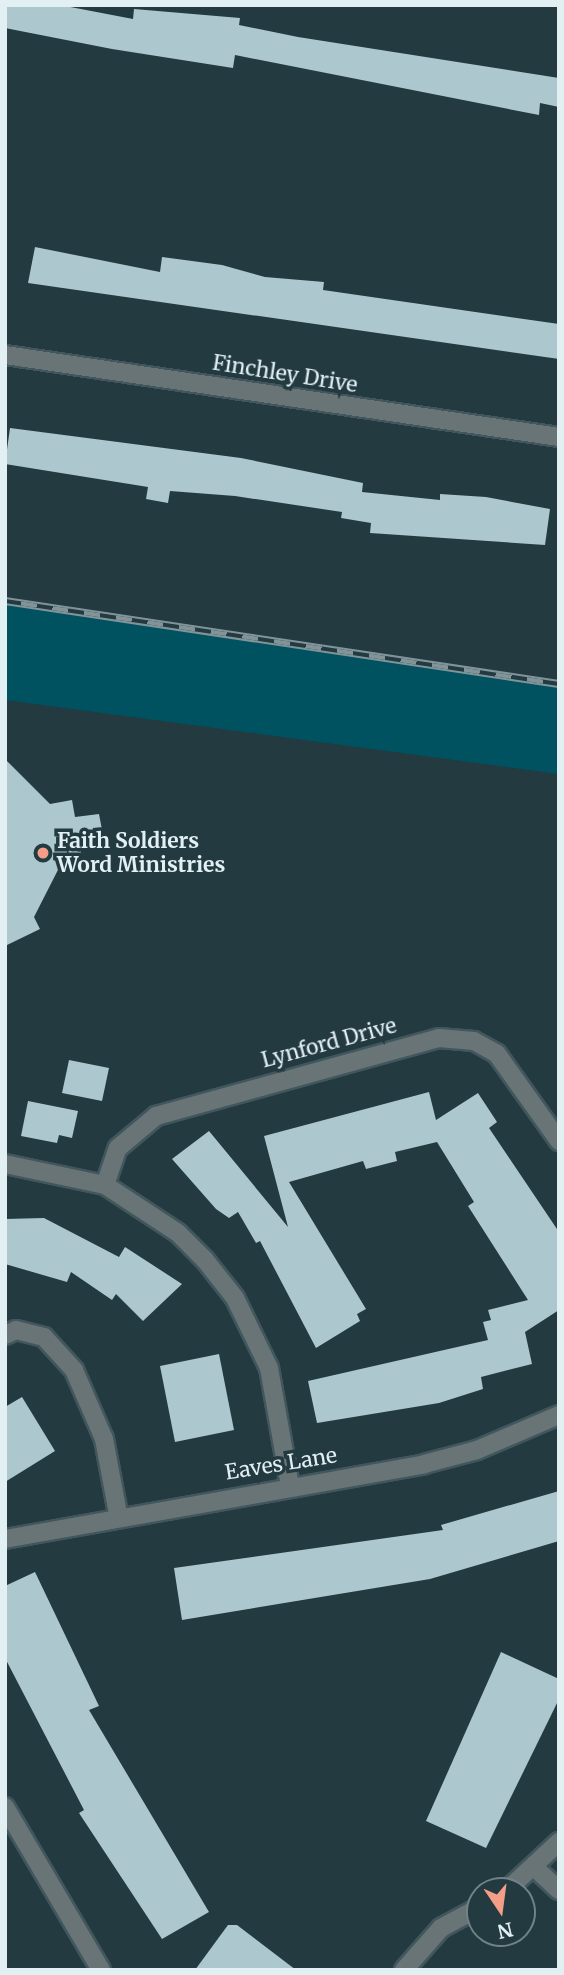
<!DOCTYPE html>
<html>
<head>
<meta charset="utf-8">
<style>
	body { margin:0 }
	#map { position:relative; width:564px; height:1975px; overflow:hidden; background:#223a40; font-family:Merriweather,serif }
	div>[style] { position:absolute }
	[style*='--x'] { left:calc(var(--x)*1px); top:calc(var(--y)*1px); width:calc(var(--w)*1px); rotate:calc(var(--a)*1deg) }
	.green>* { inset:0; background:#005260 }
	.building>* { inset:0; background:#acc7ce }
	.roads { filter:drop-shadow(2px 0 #41575d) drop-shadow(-2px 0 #41575d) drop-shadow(0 2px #41575d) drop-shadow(0 -2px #41575d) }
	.street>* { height:18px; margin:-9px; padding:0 9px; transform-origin:9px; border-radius:9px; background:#697477 }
	.rail>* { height:8px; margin-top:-4px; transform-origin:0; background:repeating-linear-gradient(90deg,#223a40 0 16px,#819499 0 32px); box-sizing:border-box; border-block:2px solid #819499 }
	.dots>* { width:19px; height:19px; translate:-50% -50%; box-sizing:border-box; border:4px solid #223a40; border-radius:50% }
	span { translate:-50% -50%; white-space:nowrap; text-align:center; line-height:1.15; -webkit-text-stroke:7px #223a40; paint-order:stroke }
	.street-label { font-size:21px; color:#e2f0f4 }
	.poi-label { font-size:21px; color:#e2f0f4; font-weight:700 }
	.left { translate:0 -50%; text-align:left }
	.frame { position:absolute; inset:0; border:7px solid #e2f0f4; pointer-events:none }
	.north { position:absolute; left:466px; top:1877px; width:70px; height:70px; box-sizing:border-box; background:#223a40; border:2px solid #6f8388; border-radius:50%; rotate:167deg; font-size:19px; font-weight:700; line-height:28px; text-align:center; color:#e2f0f4 }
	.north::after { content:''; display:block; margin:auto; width:24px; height:32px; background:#f49e88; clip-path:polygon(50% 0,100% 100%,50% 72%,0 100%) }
</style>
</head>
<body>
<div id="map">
	<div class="green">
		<div style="clip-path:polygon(5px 604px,559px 686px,559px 774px,5px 700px)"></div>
	</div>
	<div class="building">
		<div style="clip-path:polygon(5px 5px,60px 5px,133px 19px,134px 9px,240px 18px,239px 25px,298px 37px,559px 78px,559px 107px,540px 103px,539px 115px,235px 55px,233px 68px,112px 49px,5px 28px)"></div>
		<div style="clip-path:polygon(35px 247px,160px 272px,162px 257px,222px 265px,265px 277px,324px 282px,323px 290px,559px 324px,559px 359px,28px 283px)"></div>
		<div style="clip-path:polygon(10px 428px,241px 458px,363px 483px,362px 492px,440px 500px,440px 494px,486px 497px,550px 509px,545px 545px,370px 533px,371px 523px,341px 518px,342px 512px,235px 496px,170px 491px,168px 503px,146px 499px,148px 487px,5px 464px)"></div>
		<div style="clip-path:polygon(5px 759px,50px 804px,72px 800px,75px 817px,99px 814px,104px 840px,79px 844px,83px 861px,61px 864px,34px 917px,40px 929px,5px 946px)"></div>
		<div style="clip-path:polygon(69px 1060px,109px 1068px,102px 1101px,62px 1093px)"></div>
		<div style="clip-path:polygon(429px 1092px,436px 1120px,478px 1093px,497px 1122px,489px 1128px,559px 1232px,559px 1310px,525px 1332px,532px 1364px,481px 1377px,483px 1389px,439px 1403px,317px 1423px,308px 1381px,488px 1340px,483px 1322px,491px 1320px,488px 1310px,528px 1300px,468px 1206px,474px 1202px,437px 1142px,395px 1152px,397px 1161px,366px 1169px,363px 1161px,289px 1182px,366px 1309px,357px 1314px,360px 1321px,316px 1348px,260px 1241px,256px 1243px,238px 1212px,229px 1218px,216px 1209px,172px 1159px,209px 1131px,288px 1227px,264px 1136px)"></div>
		<div style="clip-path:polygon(28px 1101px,78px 1111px,72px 1138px,59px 1135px,57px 1143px,21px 1136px)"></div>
		<div style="clip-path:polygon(44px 1218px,119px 1257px,125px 1247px,182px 1284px,143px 1321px,116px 1294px,112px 1300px,71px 1272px,67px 1282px,5px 1264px,5px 1219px)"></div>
		<div style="clip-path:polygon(219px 1354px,234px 1430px,175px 1442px,160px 1366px)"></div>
		<div style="clip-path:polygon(22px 1397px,55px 1451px,5px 1482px,5px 1407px)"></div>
		<div style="clip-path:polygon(559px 1491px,559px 1541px,430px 1579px,182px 1620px,174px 1568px,443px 1530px,441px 1525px)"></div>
		<div style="clip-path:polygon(35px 1572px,99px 1706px,89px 1710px,209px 1912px,162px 1939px,79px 1813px,84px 1810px,5px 1658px,5px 1586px)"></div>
		<div style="clip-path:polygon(501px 1652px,559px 1679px,559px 1699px,486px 1848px,426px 1821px)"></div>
		<div style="clip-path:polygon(228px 1925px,237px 1925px,296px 1970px,195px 1970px)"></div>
	</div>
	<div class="roads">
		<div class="street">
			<div style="--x:5;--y:355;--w:560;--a:8.42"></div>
			<div style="--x:5;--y:1164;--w:102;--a:11.9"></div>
			<div style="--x:105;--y:1185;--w:87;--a:33.3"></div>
			<div style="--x:178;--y:1233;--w:38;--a:45"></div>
			<div style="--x:205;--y:1260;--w:48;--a:51.7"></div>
			<div style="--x:235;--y:1298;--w:78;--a:64.1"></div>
			<div style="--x:269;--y:1368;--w:120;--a:79.9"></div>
			<div style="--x:105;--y:1185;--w:39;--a:-71"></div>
			<div style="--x:118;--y:1148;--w:50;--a:-40.1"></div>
			<div style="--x:156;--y:1116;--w:294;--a:-15.4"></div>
			<div style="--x:439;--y:1038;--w:35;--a:5"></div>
			<div style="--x:474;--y:1041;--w:26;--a:29"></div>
			<div style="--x:497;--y:1054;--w:107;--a:54.5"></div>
			<div style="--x:5;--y:1335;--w:12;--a:-24"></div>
			<div style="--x:16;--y:1330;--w:29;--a:14"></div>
			<div style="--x:44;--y:1337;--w:45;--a:47.7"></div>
			<div style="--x:74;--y:1370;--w:75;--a:66.5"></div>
			<div style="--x:104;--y:1439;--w:76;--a:79.4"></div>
			<div style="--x:5;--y:1539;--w:426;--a:-10.1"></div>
			<div style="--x:424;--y:1464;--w:55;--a:-14.8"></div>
			<div style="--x:477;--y:1450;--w:89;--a:-23.1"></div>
			<div style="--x:5;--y:1807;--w:189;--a:59.5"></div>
			<div style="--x:534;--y:1867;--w:34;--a:43"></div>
			<div style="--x:506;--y:1891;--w:72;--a:-42.8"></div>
			<div style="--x:404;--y:1970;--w:56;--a:-48.6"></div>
			<div style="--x:441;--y:1928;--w:44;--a:-28.3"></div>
		</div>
	</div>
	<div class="rail">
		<div style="--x:5;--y:601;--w:560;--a:8.52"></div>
	</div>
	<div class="dots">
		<div style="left:43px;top:853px;background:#f49e88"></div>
	</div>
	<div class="street-label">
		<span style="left:285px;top:374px;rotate:9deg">Finchley Drive</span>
		<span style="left:329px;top:1043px;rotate:-15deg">Lynford Drive</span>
		<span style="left:281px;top:1464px;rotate:-9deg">Eaves Lane</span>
	</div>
	<div class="poi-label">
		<span class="left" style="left:57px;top:853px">Faith Soldiers<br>Word Ministries</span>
	</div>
	<div class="frame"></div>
	<div class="north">N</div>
</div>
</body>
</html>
